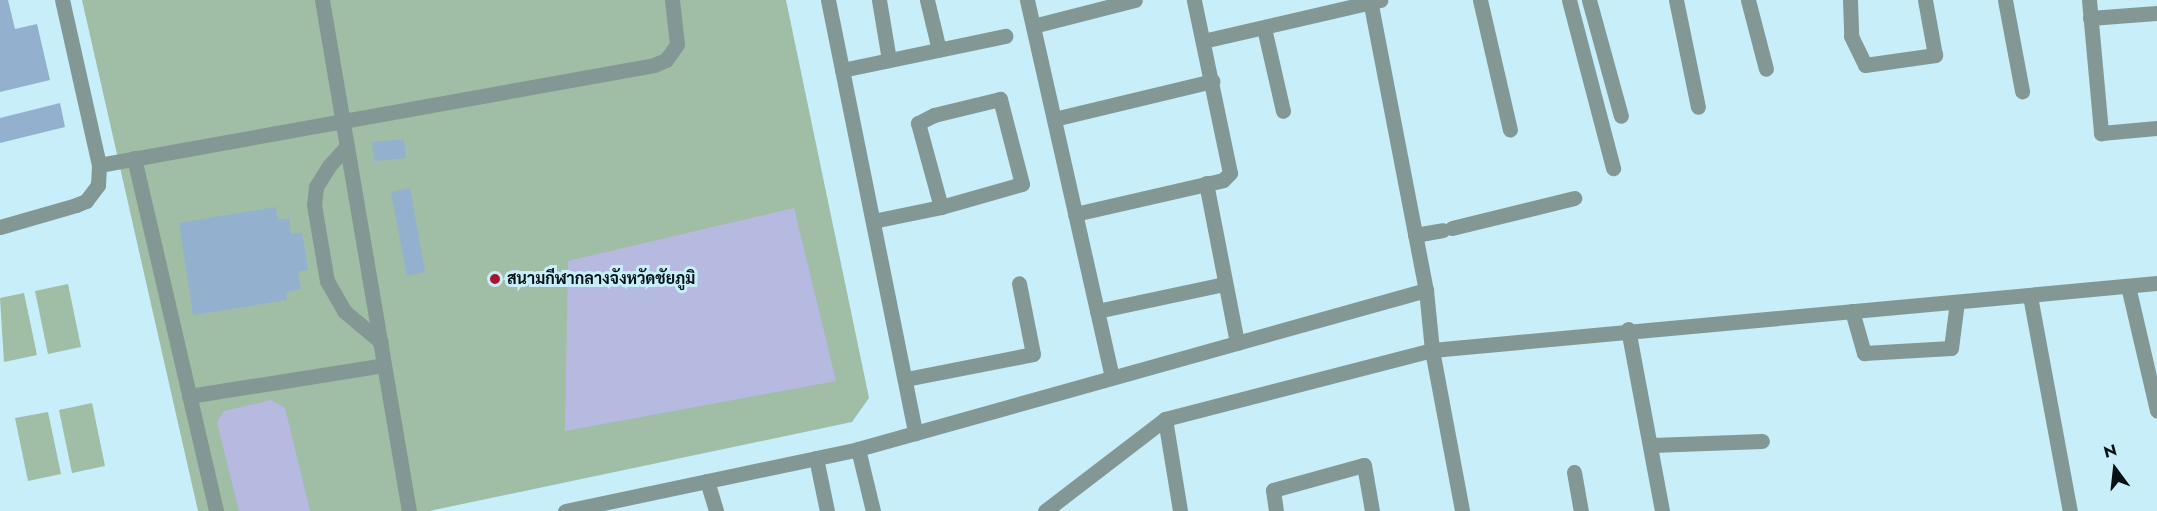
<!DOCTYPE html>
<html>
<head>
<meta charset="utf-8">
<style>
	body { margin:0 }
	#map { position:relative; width:2157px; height:511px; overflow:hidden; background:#c7eef9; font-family:Jost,Sarabun,sans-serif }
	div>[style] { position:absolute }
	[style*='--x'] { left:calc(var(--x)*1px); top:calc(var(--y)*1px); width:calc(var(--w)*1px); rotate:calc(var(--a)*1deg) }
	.green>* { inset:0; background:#a0bda6 }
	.water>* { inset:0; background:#b7bae0 }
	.building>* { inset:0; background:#93b1cf }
	.minor>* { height:15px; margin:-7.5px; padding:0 7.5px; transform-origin:7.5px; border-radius:7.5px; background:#839894 }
	.dots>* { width:16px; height:16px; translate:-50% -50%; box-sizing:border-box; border:3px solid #c7eef9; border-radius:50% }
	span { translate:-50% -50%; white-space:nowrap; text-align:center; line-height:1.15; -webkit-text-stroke:6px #c7eef9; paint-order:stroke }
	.poi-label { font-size:16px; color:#031014; font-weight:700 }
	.left { translate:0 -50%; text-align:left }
	.north { position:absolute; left:2085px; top:439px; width:60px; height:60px; -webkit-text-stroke:4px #c7eef9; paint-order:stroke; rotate:345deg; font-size:16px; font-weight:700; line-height:24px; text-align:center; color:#031014 }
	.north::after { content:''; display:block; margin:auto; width:21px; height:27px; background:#031014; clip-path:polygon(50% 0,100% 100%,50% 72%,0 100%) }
</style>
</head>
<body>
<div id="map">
	<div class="green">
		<div style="clip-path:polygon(82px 0,786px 0,869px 398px,852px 422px,429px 511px,198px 511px)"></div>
		<div style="clip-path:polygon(68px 284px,81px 347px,48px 354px,35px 291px)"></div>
		<div style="clip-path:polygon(24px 293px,37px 355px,4px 362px,0 298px)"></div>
		<div style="clip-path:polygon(92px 403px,105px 466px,72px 473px,59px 410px)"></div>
		<div style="clip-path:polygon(48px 412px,61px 474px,28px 481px,15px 418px)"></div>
	</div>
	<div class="water">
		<div style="clip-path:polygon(794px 208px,836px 381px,565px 431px,568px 261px)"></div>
		<div style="clip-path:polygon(271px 400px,285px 408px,310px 511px,239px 511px,217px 422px,224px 411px)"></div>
	</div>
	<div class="building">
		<div style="clip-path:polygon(0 0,8px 0,15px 29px,37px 24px,50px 80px,0 92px)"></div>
		<div style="clip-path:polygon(60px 103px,65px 127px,0 143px,0 118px)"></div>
		<div style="clip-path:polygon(404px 139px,406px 158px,374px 161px,372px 142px)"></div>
		<div style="clip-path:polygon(410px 188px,425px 272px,407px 276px,391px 192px)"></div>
		<div style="clip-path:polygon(276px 207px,278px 220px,289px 218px,291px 234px,302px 232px,308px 270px,298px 272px,301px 289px,286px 292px,287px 300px,193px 315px,179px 223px)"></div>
	</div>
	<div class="minor">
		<div style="--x:322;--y:0;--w:518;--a:80.34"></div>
		<div style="--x:828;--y:0;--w:442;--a:78.6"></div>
		<div style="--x:879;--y:0;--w:61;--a:80.5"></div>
		<div style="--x:927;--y:0;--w:51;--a:76.5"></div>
		<div style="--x:1027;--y:0;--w:387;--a:77.3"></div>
		<div style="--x:1370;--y:0;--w:295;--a:79.1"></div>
		<div style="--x:1426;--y:290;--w:60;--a:84.3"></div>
		<div style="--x:1432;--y:350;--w:164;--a:79.4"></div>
		<div style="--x:1480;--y:0;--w:133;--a:77"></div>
		<div style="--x:1569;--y:0;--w:174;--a:75.3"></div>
		<div style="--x:1589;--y:0;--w:120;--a:74.6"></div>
		<div style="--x:1676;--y:0;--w:109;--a:78.4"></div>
		<div style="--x:1748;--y:0;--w:71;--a:75.4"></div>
		<div style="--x:1850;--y:0;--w:36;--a:88"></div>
		<div style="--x:1851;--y:36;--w:32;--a:64"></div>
		<div style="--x:1865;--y:65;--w:71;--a:-8.1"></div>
		<div style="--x:1935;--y:55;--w:56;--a:-100.3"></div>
		<div style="--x:2005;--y:0;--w:93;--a:79.4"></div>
		<div style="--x:2089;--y:0;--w:134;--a:84.8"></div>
		<div style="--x:2101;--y:133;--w:56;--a:-5.1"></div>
		<div style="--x:2090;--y:18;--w:67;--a:-4.3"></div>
		<div style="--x:1033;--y:26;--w:105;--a:-14.3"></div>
		<div style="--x:1264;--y:28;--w:85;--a:77.1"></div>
		<div style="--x:1203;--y:41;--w:182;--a:-13"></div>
		<div style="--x:842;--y:70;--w:167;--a:-11.8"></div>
		<div style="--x:1054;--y:119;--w:163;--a:-13.5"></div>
		<div style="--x:347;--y:146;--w:27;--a:132"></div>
		<div style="--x:329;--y:166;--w:25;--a:122"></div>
		<div style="--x:316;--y:187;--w:18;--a:96"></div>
		<div style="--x:314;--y:205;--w:77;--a:80.3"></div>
		<div style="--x:327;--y:281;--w:34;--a:60"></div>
		<div style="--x:344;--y:311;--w:48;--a:40"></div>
		<div style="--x:134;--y:158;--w:362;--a:76.9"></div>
		<div style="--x:99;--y:165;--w:564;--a:-10.21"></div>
		<div style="--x:654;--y:65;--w:13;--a:-23"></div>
		<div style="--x:666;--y:60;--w:19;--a:-55"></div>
		<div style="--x:677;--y:44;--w:44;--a:-96.5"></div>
		<div style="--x:1206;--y:183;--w:163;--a:79"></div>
		<div style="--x:1075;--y:214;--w:152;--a:-12.9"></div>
		<div style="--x:1223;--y:180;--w:10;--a:-45"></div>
		<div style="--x:1230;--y:173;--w:177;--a:-101.8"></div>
		<div style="--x:873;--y:221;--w:69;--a:-11.6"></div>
		<div style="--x:941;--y:207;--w:84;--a:-15.9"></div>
		<div style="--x:1022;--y:184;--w:88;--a:-104.5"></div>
		<div style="--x:1000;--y:99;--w:68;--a:166.4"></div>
		<div style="--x:934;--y:115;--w:18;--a:153"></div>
		<div style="--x:918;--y:123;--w:87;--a:74.7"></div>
		<div style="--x:0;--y:227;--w:79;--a:-16.1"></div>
		<div style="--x:76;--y:205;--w:11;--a:-22"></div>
		<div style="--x:86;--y:201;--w:20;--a:-53"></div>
		<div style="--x:98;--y:185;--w:20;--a:-87"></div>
		<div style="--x:99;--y:165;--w:169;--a:-102.6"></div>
		<div style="--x:1452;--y:228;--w:126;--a:-13.8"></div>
		<div style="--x:1415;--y:235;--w:28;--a:-10"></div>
		<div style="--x:2128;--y:286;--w:128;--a:76.9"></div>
		<div style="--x:2030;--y:296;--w:219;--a:79.5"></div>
		<div style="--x:1097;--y:311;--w:130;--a:-12"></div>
		<div style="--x:1852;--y:311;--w:44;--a:74.1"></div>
		<div style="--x:1864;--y:353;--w:87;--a:-3.3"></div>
		<div style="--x:1951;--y:348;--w:46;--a:-82.6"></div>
		<div style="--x:1628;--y:329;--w:185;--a:79.4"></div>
		<div style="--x:906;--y:379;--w:129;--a:-11.1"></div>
		<div style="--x:1033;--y:354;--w:72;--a:-101.2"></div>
		<div style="--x:189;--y:396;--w:197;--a:-9"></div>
		<div style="--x:1165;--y:419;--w:93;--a:80.7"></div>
		<div style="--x:1652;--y:445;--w:110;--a:-2.1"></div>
		<div style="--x:858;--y:449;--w:64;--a:76.4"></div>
		<div style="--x:816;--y:458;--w:54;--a:78.3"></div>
		<div style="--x:1574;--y:472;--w:40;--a:80"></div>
		<div style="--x:707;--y:481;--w:31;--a:73"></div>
		<div style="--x:565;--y:511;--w:299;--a:-11.9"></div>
		<div style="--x:858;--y:449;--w:590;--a:-15.64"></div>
		<div style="--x:1045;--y:511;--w:151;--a:-37.5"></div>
		<div style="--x:1165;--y:419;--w:276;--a:-14.5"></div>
		<div style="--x:1432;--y:350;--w:728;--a:-5.28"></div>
		<div style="--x:1276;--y:511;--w:21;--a:-98"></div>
		<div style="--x:1273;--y:490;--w:94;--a:-15.4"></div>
		<div style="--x:1364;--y:465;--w:47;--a:80.1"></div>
	</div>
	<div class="dots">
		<div style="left:495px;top:279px;background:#aa1330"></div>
	</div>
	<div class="poi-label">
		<span class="left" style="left:507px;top:279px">สนามกีฬากลางจังหวัดชัยภูมิ</span>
	</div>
	<div class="north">N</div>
</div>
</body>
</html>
